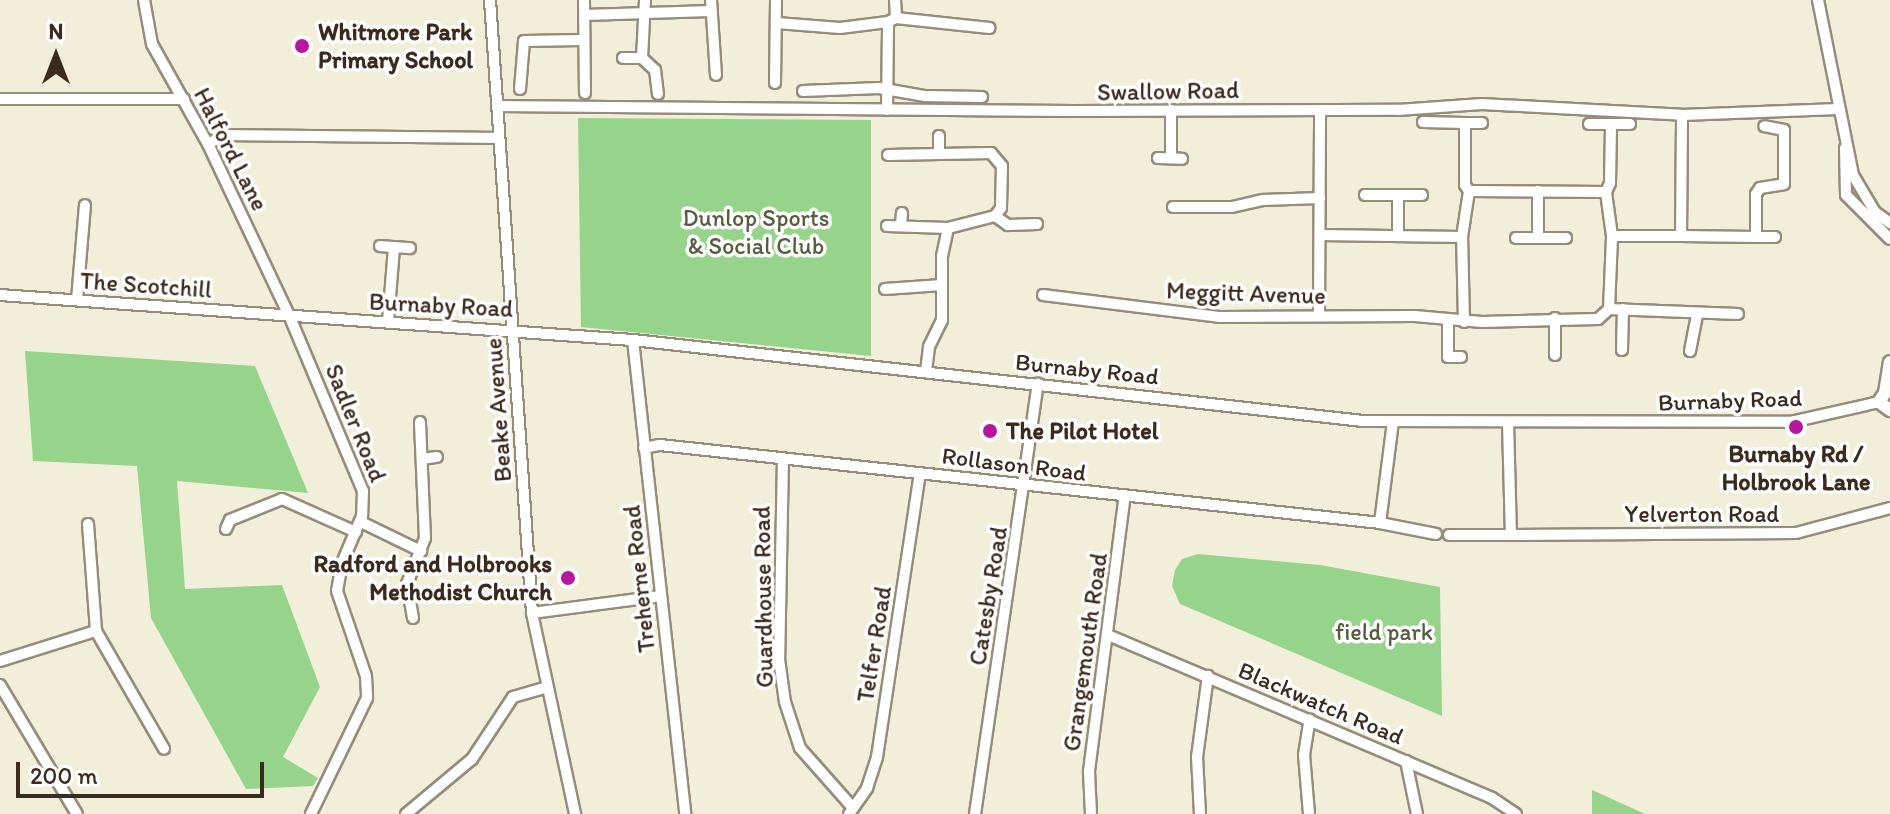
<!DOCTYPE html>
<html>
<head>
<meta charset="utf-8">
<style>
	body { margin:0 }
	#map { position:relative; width:1890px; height:814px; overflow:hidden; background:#f1eeda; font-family:Itim,sans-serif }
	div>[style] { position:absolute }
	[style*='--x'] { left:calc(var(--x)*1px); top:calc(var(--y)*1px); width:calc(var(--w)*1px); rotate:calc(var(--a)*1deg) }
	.green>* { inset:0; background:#95d48a }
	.roads { filter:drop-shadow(2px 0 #968c7c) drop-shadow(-2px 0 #968c7c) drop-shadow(0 2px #968c7c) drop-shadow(0 -2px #968c7c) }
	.minor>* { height:10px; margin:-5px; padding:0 5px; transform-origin:5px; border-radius:5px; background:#fff }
	.major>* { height:12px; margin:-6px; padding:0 6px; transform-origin:6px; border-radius:6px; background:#fff }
	.dots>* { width:22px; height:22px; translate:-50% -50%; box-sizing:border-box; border:4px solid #fff; border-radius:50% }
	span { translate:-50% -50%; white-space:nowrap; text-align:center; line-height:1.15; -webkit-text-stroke:7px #fff; paint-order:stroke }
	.poi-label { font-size:24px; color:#3b2a1e; font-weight:700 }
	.left { translate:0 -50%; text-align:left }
	.right { translate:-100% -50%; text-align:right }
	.street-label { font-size:24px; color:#3b2a1e }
	.park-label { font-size:24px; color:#565d3e }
	.north { position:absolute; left:16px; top:16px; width:80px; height:80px; -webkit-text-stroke:6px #fff; paint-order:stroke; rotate:0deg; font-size:22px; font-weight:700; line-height:32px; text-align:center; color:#3b2a1e }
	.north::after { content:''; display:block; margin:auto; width:28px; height:36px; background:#3b2a1e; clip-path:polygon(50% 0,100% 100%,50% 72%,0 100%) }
	.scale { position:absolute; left:16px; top:762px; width:248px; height:36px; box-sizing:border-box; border:4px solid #3b2a1e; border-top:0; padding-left:10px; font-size:24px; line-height:28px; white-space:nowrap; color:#3b2a1e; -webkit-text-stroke:6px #fff; paint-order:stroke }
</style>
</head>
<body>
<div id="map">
	<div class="green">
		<div style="clip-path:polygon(578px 118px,871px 120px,871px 356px,581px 327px)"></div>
		<div style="clip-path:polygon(25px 351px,255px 366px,308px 493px,177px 481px,185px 589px,282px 585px,320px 687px,283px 757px,318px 778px,313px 786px,246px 789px,151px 618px,137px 466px,33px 461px)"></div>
		<div style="clip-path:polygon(1198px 554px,1320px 565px,1440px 587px,1442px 716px,1180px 604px,1172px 586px,1175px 570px,1182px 559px)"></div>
		<div style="clip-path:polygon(1592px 790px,1645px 814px,1592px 814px)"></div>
	</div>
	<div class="roads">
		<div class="minor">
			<div style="--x:144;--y:0;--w:45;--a:79.7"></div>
			<div style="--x:152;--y:44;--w:115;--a:60.8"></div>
			<div style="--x:208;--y:144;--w:189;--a:64.7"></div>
			<div style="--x:289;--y:315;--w:191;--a:67.2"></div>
			<div style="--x:363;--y:491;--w:25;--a:92"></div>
			<div style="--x:362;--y:516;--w:51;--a:113.1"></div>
			<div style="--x:342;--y:563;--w:28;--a:100"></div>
			<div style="--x:337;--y:591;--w:90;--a:71.2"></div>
			<div style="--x:366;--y:676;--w:22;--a:87"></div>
			<div style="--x:367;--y:698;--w:129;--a:115.8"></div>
			<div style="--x:490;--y:0;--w:614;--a:86.08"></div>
			<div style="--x:532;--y:613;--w:206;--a:77.9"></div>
			<div style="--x:584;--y:0;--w:93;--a:89.4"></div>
			<div style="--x:711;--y:0;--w:75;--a:86.2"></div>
			<div style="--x:1818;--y:0;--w:178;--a:78.7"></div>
			<div style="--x:1853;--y:175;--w:43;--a:59.3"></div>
			<div style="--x:1875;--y:212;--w:19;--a:36"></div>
			<div style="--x:585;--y:15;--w:125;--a:-1.8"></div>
			<div style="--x:896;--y:18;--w:94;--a:6.1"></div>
			<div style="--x:777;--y:23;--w:63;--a:4.5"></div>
			<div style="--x:840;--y:28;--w:48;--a:-7.1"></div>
			<div style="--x:623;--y:58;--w:19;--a:0"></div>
			<div style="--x:642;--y:58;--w:18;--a:43"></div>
			<div style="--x:655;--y:70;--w:24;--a:83"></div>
			<div style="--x:642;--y:58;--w:58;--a:-87"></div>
			<div style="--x:775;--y:83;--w:83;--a:-89.3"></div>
			<div style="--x:520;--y:89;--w:48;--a:-85.2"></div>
			<div style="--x:524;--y:41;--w:57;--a:-1"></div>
			<div style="--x:803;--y:91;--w:76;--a:-2.3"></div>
			<div style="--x:879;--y:88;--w:47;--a:9.9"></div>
			<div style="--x:925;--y:96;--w:57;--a:1"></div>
			<div style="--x:0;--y:99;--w:184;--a:0"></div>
			<div style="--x:497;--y:106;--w:577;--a:0.5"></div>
			<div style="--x:1074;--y:111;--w:324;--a:-0.2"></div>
			<div style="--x:1398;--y:110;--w:84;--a:-4.1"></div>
			<div style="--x:1482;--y:104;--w:200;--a:3.1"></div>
			<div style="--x:1682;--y:115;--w:156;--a:-2.2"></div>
			<div style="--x:887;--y:110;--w:88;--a:-89.3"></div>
			<div style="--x:888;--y:22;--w:9;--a:-27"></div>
			<div style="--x:896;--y:18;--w:18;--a:-93"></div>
			<div style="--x:1423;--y:122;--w:42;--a:1.4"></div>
			<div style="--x:1589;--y:124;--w:41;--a:0"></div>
			<div style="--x:208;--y:144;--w:18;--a:-29"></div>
			<div style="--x:224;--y:135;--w:274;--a:0.6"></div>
			<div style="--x:1845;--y:148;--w:47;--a:88.8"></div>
			<div style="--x:1846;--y:195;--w:62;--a:45"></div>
			<div style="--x:939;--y:154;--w:18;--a:-90"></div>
			<div style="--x:888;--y:155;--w:103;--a:-1.1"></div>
			<div style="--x:991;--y:153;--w:17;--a:50"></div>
			<div style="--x:1002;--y:166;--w:42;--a:91.4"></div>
			<div style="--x:1001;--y:208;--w:10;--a:127"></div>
			<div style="--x:995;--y:216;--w:49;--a:165.7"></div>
			<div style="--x:948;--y:228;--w:29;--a:102"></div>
			<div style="--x:942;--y:256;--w:64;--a:90"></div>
			<div style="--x:942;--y:320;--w:30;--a:116"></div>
			<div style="--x:929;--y:347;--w:25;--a:97"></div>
			<div style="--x:1158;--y:158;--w:24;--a:2"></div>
			<div style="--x:1171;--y:158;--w:48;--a:-90"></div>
			<div style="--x:1469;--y:191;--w:137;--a:0.4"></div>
			<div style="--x:1538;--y:191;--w:47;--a:90"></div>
			<div style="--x:1365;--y:195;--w:57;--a:0"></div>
			<div style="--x:1173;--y:207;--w:59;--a:0"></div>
			<div style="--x:1232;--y:207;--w:32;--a:-13"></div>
			<div style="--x:1263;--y:200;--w:57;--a:-2"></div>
			<div style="--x:995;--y:216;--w:16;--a:35"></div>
			<div style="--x:1008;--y:225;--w:29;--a:-2"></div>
			<div style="--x:887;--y:226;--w:61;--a:1.9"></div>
			<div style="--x:901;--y:226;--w:13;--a:-86"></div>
			<div style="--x:1320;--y:235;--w:142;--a:0.8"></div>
			<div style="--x:1398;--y:236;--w:41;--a:-90"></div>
			<div style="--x:1612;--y:236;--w:69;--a:0"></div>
			<div style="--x:1681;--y:236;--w:121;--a:-89.5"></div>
			<div style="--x:1681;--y:236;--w:75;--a:0.8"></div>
			<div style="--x:1756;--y:237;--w:43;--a:-90"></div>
			<div style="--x:1756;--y:194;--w:7;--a:-56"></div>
			<div style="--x:1760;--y:188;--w:24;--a:-9"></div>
			<div style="--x:1784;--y:184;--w:54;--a:-90"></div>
			<div style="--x:1784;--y:130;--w:20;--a:-169"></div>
			<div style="--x:1756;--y:237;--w:19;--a:0"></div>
			<div style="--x:1516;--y:238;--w:50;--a:0"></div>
			<div style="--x:380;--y:246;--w:30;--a:4"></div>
			<div style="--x:885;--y:289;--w:57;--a:-4"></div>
			<div style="--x:0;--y:295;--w:635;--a:4.07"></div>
			<div style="--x:633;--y:340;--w:734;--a:6.33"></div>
			<div style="--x:1363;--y:421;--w:428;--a:0.1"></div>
			<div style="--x:1791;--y:422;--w:90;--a:-12.8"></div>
			<div style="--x:1043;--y:295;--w:177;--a:7.1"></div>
			<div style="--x:1219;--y:317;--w:196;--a:-0.3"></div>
			<div style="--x:1415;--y:316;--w:67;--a:5.1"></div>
			<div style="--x:1482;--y:322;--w:116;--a:-1.5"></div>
			<div style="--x:1598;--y:319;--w:15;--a:-42"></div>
			<div style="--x:1609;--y:309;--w:73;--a:-87.6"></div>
			<div style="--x:1612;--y:236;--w:44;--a:-97.8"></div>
			<div style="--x:1606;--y:192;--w:10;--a:-66"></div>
			<div style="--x:1610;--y:183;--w:59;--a:-89"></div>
			<div style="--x:77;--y:300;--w:95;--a:-85.2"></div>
			<div style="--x:1609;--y:309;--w:129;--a:2.2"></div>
			<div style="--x:1319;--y:316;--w:206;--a:-89.7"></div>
			<div style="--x:388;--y:322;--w:75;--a:-85.4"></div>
			<div style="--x:1448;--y:322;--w:35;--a:90"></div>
			<div style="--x:1448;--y:357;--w:13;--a:0"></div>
			<div style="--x:1464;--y:322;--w:85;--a:-91.3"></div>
			<div style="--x:1462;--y:237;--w:47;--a:-81.3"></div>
			<div style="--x:1469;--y:191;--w:7;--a:-124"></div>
			<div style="--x:1465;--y:185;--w:62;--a:-90"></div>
			<div style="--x:1465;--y:123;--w:17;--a:0"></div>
			<div style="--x:633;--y:340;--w:477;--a:83.7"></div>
			<div style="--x:1622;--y:350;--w:41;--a:-88.6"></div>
			<div style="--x:1690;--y:351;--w:38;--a:-79"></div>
			<div style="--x:1555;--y:355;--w:37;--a:-90"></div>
			<div style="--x:1508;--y:422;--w:113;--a:88.5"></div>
			<div style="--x:1511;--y:535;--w:285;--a:-0.4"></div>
			<div style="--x:1796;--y:533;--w:97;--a:-14.9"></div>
			<div style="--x:644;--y:448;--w:16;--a:-11"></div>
			<div style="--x:660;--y:445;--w:724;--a:6.18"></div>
			<div style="--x:1380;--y:523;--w:57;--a:11.1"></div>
			<div style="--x:783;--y:458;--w:201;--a:91.1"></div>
			<div style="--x:779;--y:659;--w:43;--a:82.1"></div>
			<div style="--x:785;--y:702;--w:48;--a:71.9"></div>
			<div style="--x:800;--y:748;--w:80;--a:48.5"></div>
			<div style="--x:422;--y:459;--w:15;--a:-8"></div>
			<div style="--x:361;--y:522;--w:67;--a:25.8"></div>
			<div style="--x:1380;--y:523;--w:102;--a:-82.7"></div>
			<div style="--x:88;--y:524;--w:107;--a:85.7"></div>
			<div style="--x:96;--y:631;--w:136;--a:60"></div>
			<div style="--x:226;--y:529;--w:10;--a:-66"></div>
			<div style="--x:230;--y:520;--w:56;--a:-22"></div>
			<div style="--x:282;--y:499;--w:81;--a:24"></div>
			<div style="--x:1449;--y:535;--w:62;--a:0"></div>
			<div style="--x:532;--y:613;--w:130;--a:-7.5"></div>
			<div style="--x:413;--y:618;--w:35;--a:-100"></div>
			<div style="--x:407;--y:584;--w:49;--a:-68.6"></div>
			<div style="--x:425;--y:538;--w:116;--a:-92.5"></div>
			<div style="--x:1108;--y:635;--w:417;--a:23"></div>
			<div style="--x:1492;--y:798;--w:29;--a:34"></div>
			<div style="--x:0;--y:661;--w:101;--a:-17.4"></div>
			<div style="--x:0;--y:685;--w:150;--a:59.2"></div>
			<div style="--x:1406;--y:761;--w:54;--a:78.3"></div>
			<div style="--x:406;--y:814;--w:86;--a:-39.8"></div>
			<div style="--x:472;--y:759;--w:74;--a:-56.5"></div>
			<div style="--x:513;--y:697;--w:32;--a:-16"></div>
			<div style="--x:849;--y:814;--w:32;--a:-55"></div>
			<div style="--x:867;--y:788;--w:33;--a:-72"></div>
			<div style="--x:877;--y:757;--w:287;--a:-81.4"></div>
			<div style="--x:975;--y:814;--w:435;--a:-81.7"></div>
			<div style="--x:1091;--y:814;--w:43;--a:-92.7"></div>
			<div style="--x:1089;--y:771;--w:278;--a:-82.6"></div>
			<div style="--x:1200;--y:814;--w:57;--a:-93"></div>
			<div style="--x:1197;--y:757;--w:82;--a:-82.3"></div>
			<div style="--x:1309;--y:814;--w:59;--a:-94.8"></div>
			<div style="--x:1304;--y:755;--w:36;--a:-81"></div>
		</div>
		<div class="major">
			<div style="--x:1885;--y:393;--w:31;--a:-81"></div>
			<div style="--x:1885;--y:393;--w:11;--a:124"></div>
			<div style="--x:1879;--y:402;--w:14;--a:36"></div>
		</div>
	</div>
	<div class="dots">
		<div style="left:302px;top:46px;background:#b5179e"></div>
		<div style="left:1796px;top:427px;background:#b5179e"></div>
		<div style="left:990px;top:431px;background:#b5179e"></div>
		<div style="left:568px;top:578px;background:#b5179e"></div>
	</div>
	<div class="poi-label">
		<span class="left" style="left:318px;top:46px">Whitmore Park<br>Primary School</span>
		<span class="left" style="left:1006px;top:431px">The Pilot Hotel</span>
		<span style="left:1796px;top:468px">Burnaby Rd /<br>Holbrook Lane</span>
		<span class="right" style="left:552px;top:578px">Radford and Holbrooks<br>Methodist Church</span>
	</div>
	<div class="street-label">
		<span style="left:1168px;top:91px;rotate:-1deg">Swallow Road</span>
		<span style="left:231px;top:149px;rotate:63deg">Halford Lane</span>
		<span style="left:146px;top:285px;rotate:4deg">The Scotchill</span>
		<span style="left:1246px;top:293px;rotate:2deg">Meggitt Avenue</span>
		<span style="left:441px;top:305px;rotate:3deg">Burnaby Road</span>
		<span style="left:1087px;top:369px;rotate:6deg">Burnaby Road</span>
		<span style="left:1730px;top:400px;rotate:-2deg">Burnaby Road</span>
		<span style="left:498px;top:410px;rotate:-94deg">Beake Avenue</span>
		<span style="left:356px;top:423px;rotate:68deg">Sadler Road</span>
		<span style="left:1014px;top:464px;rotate:7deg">Rollason Road</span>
		<span style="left:1702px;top:514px">Yelverton Road</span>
		<span style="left:639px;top:579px;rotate:-96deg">Treherne Road</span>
		<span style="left:988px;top:596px;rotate:-81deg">Catesby Road</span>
		<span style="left:763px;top:597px;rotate:-91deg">Guardhouse Road</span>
		<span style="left:874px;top:644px;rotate:-81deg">Telfer Road</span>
		<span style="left:1085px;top:652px;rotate:-82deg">Grangemouth Road</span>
		<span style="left:1321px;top:703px;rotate:23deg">Blackwatch Road</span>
	</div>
	<div class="park-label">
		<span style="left:756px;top:232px">Dunlop Sports<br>&amp; Social Club</span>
		<span style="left:1384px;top:632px">field park</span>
	</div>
	<div class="north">N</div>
	<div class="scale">200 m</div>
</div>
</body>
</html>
